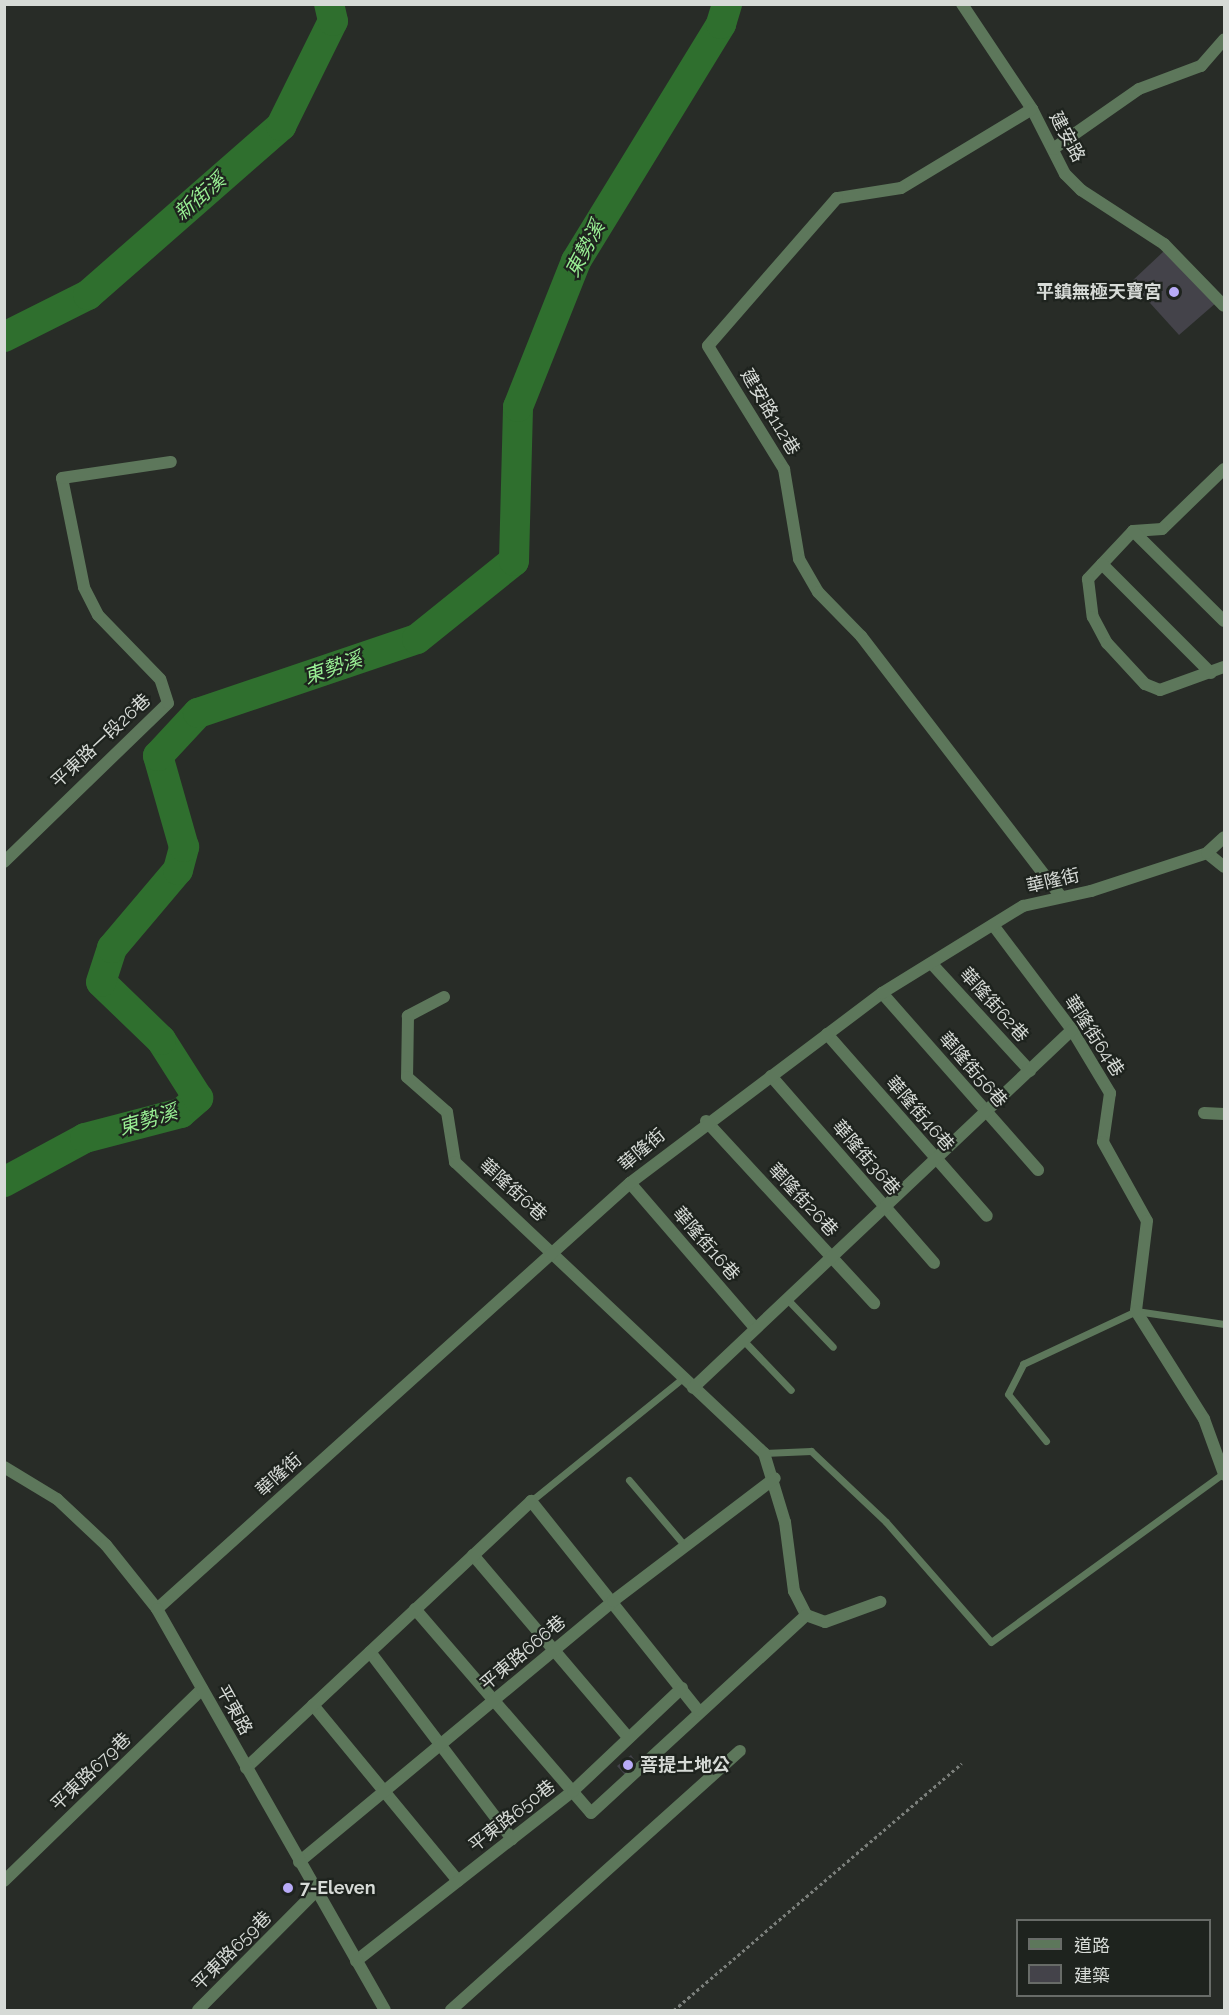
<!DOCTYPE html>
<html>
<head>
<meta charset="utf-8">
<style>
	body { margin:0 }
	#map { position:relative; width:1229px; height:2015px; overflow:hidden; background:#282c27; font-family:Raleway,"Noto Sans TC",sans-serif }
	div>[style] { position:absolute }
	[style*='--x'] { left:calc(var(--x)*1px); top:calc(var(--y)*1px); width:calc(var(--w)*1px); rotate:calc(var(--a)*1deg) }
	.river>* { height:30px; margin:-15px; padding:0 15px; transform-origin:15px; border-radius:15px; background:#2f6f2e }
	.building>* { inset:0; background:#44434a }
	.path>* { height:3px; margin-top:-1.5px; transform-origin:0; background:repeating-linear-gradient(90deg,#7b7f7b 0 3px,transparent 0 6px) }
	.service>* { height:7px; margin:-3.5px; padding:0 3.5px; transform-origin:3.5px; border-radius:3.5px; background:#5d775b }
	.minor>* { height:12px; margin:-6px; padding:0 6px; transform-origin:6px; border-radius:6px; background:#5d775b }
	.tertiary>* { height:12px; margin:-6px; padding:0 6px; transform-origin:6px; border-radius:6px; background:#5d775b }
	.dots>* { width:16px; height:16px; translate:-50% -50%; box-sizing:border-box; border:3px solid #1e231e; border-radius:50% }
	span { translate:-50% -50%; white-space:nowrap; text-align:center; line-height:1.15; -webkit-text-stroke:4.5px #1e231e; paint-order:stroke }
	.street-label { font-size:18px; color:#d6dad6 }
	.poi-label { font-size:18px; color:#d6dad6; font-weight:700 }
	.right { translate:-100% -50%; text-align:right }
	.left { translate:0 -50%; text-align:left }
	.water-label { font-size:20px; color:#98ee93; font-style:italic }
	.frame { position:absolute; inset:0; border:6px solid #d6dad6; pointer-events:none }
	.legend { position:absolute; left:1016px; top:1919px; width:195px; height:78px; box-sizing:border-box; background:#1e231e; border:2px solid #686c68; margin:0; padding:8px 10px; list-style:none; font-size:18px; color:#d6dad6 }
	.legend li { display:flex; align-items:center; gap:12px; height:30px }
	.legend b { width:30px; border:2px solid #686c68 }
</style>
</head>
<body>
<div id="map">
	<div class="river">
		<div style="--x:4;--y:337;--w:94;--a:-26.6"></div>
		<div style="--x:88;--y:295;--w:257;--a:-41.2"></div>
		<div style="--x:281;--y:126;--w:117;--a:-63.7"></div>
		<div style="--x:333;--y:21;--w:17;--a:-103"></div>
		<div style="--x:4;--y:1182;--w:92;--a:-28.5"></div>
		<div style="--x:85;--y:1138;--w:99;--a:-14.6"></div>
		<div style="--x:181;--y:1113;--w:23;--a:-41"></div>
		<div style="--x:198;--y:1098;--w:69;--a:-122.5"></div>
		<div style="--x:161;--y:1040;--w:83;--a:-136"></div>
		<div style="--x:101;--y:982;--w:36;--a:-72"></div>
		<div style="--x:112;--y:948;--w:102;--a:-49.8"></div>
		<div style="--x:178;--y:870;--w:24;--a:-75"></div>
		<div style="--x:184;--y:847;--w:95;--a:-105.9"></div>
		<div style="--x:158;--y:756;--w:59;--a:-47.1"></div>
		<div style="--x:198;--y:713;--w:231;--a:-18.7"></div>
		<div style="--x:417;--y:639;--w:124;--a:-38.8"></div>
		<div style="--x:514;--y:561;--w:154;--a:-88.5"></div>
		<div style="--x:518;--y:407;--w:157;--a:-68.3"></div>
		<div style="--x:576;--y:261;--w:278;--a:-58.5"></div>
		<div style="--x:721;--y:24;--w:21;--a:-73"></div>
	</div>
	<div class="building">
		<div style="clip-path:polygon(1164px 251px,1217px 302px,1179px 335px,1131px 282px)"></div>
		<div style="clip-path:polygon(631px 1755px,638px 1765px,625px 1775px,617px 1766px)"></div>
	</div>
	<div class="path">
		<div style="--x:674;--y:2010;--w:379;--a:-40.6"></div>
	</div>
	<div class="service">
		<div style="--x:787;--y:1299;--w:66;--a:46.2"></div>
		<div style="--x:743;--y:1340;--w:69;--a:46.2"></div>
		<div style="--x:1046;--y:1441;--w:60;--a:-129"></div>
		<div style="--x:1008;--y:1394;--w:34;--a:-63"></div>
		<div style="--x:1023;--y:1364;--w:125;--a:-25.1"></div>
		<div style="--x:1136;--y:1311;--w:89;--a:8.4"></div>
		<div style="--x:764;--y:1453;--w:47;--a:-2.4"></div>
		<div style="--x:811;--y:1451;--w:103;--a:43.4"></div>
		<div style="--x:886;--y:1522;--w:159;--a:48.8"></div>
		<div style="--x:991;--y:1642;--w:288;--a:-36"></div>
		<div style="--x:629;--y:1480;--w:87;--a:49.7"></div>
		<div style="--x:531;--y:1501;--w:196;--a:-39"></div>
	</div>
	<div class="minor">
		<div style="--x:962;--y:4;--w:126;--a:56.3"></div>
		<div style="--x:1032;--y:109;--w:73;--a:63.1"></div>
		<div style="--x:1065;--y:174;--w:23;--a:45"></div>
		<div style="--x:1081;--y:190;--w:99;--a:33"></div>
		<div style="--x:1164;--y:244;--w:86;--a:45.9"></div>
		<div style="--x:1032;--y:109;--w:153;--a:148.9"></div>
		<div style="--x:901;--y:188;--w:65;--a:171.1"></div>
		<div style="--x:837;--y:198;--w:196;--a:131.1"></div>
		<div style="--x:708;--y:346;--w:145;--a:58.3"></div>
		<div style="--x:784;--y:469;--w:91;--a:80.5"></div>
		<div style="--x:799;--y:559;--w:38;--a:60"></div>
		<div style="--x:818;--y:592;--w:62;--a:45.7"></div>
		<div style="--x:861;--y:636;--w:329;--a:52.5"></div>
		<div style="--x:1053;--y:149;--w:105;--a:-34.9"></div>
		<div style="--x:1139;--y:89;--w:66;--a:-20.4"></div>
		<div style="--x:1201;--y:66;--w:35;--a:-49"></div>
		<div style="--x:1224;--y:469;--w:86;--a:135.9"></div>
		<div style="--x:1162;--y:529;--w:29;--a:176"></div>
		<div style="--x:1133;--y:531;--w:66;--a:133.2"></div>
		<div style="--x:1088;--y:579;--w:38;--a:83"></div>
		<div style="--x:1093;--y:617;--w:30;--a:62"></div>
		<div style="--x:1107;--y:643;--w:56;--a:47.2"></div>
		<div style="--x:1145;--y:684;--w:16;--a:22"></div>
		<div style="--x:1160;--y:690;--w:68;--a:-19.8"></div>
		<div style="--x:1133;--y:531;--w:128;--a:44.7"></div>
		<div style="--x:1102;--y:564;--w:154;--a:45"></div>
		<div style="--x:1207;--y:853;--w:22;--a:39"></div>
		<div style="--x:4;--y:862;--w:228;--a:-44.1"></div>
		<div style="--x:168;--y:703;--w:25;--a:-108"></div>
		<div style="--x:160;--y:679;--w:89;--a:-134.1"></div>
		<div style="--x:98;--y:615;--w:31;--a:-117"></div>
		<div style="--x:84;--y:587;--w:111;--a:-101.4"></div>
		<div style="--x:62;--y:478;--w:110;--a:-8.4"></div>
		<div style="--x:993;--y:925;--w:131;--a:53"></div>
		<div style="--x:1072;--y:1030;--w:74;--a:58.9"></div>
		<div style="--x:1110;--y:1093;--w:49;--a:98.1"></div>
		<div style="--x:1103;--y:1142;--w:90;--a:60.9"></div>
		<div style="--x:1147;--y:1221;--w:91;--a:97"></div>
		<div style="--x:1136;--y:1311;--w:128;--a:57.8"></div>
		<div style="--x:1204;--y:1419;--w:59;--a:70"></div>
		<div style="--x:932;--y:964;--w:145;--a:47.5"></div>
		<div style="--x:882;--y:993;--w:236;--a:48.6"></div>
		<div style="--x:444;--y:997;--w:41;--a:152.2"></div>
		<div style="--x:408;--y:1016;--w:61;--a:90.9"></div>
		<div style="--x:407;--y:1077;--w:53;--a:41.2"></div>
		<div style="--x:447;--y:1112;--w:51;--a:80.9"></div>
		<div style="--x:455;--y:1162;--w:424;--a:43.3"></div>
		<div style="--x:764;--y:1453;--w:72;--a:73.1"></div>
		<div style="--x:785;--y:1522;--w:70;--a:82.6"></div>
		<div style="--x:794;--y:1591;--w:27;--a:63"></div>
		<div style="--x:806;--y:1615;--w:20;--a:20"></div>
		<div style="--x:825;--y:1622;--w:59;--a:-20"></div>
		<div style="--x:827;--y:1034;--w:242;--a:48.7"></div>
		<div style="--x:771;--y:1076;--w:248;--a:48.9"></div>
		<div style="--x:1204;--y:1113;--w:20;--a:3"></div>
		<div style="--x:706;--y:1121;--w:248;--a:47.3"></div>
		<div style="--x:630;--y:1183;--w:191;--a:49.2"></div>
		<div style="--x:693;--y:1388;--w:521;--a:-43.37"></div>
		<div style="--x:473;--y:1555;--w:240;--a:49.6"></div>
		<div style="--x:157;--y:1609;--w:637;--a:-42.01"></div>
		<div style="--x:630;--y:1183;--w:316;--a:-37"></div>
		<div style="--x:882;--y:993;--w:166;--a:-31.7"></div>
		<div style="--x:1023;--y:906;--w:70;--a:-12.4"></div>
		<div style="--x:1091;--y:891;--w:122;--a:-18.1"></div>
		<div style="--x:1207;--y:853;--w:23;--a:-43"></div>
		<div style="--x:415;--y:1609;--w:269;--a:49.2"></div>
		<div style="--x:591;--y:1813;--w:292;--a:-42.6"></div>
		<div style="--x:370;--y:1652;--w:235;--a:52.8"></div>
		<div style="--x:313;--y:1705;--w:228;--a:50.5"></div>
		<div style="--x:246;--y:1768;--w:391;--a:-43.1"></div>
		<div style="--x:531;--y:1501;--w:268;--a:51.4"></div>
		<div style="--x:299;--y:1862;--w:408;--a:-39.7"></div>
		<div style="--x:613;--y:1601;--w:203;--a:-37.2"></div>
		<div style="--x:4;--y:1881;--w:276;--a:-44.1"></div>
		<div style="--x:356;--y:1961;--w:276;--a:-38.1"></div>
		<div style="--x:573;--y:1791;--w:150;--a:-43.4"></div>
		<div style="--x:198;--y:2010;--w:168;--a:-45.2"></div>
		<div style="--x:451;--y:2010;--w:388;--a:-41.9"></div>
	</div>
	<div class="tertiary">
		<div style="--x:4;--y:1467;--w:62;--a:31.1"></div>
		<div style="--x:57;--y:1499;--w:67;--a:43.2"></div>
		<div style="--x:106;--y:1545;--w:82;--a:51.4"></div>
		<div style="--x:157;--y:1609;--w:461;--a:60.4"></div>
	</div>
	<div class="dots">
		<div style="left:1174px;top:292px;background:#b8abf7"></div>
		<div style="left:628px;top:1765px;background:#b8abf7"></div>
		<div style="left:288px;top:1888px;background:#b8abf7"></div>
	</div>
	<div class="street-label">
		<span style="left:1067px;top:137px;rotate:62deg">建安路</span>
		<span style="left:770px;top:412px;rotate:59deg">建安路112巷</span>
		<span style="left:101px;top:741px;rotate:-43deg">平東路一段26巷</span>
		<span style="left:1053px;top:881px;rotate:-13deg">華隆街</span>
		<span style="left:994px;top:1005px;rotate:48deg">華隆街62巷</span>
		<span style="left:1094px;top:1036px;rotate:57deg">華隆街64巷</span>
		<span style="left:973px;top:1070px;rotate:49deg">華隆街56巷</span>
		<span style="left:920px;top:1114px;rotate:49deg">華隆街46巷</span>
		<span style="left:642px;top:1150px;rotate:-40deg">華隆街</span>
		<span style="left:866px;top:1158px;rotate:49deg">華隆街36巷</span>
		<span style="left:513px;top:1190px;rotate:42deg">華隆街6巷</span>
		<span style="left:803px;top:1200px;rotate:47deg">華隆街26巷</span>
		<span style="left:706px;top:1244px;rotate:49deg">華隆街16巷</span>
		<span style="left:279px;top:1475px;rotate:-42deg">華隆街</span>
		<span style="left:523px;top:1653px;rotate:-40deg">平東路666巷</span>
		<span style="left:234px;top:1710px;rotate:61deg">平東路</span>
		<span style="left:91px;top:1772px;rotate:-44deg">平東路679巷</span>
		<span style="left:512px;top:1816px;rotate:-38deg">平東路650巷</span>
		<span style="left:232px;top:1951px;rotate:-45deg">平東路659巷</span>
	</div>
	<div class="poi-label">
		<span class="right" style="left:1162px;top:292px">平鎮無極天寶宮</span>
		<span class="left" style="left:640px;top:1765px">菩提土地公</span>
		<span class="left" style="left:300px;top:1888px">7-Eleven</span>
	</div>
	<div class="water-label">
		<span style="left:200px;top:197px;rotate:-41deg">新街溪</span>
		<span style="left:585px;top:249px;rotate:-62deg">東勢溪</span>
		<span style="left:333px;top:668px;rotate:-19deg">東勢溪</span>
		<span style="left:148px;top:1120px;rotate:-17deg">東勢溪</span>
	</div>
	<div class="frame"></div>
	<ul class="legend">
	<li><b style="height:8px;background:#5d775b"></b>道路</li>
	<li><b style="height:16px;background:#44434a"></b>建築</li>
	</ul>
</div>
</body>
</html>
